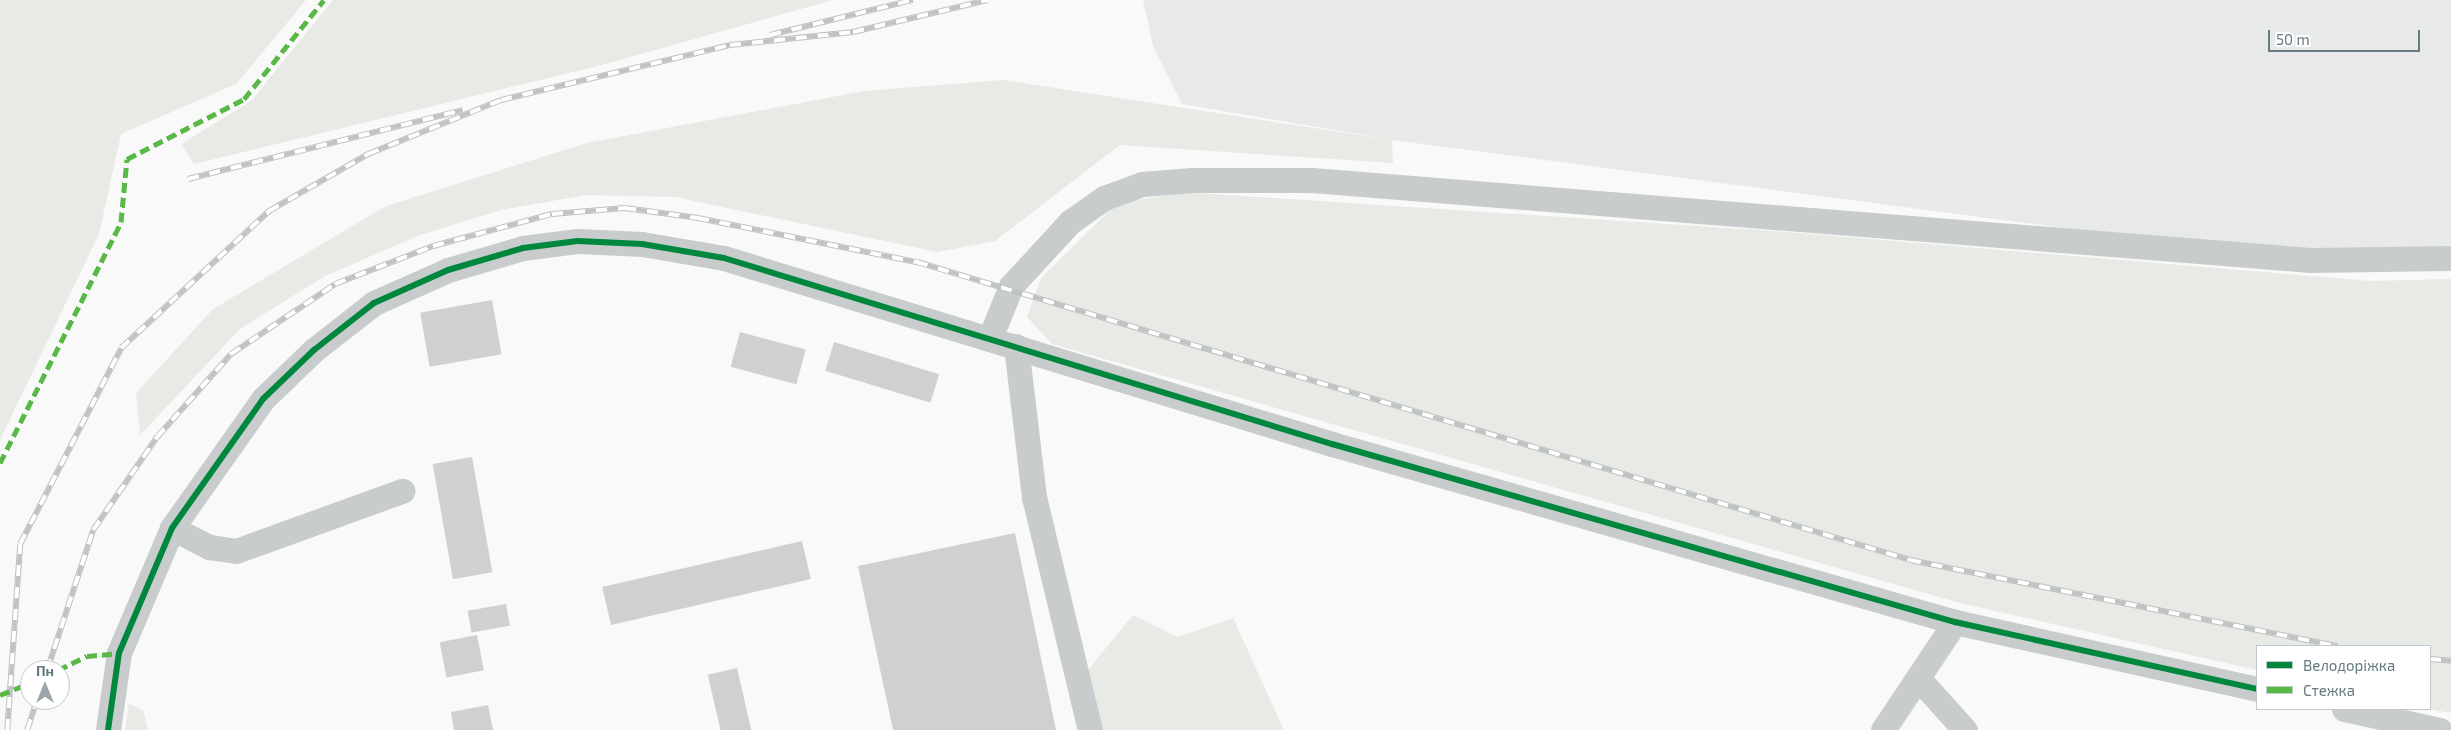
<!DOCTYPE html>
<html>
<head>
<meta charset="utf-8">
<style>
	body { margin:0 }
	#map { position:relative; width:2451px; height:730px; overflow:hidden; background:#f9f9f9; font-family:"Exo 2",sans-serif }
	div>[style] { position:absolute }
	.built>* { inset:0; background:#e8e9e9 }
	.green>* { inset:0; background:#e8eae6 }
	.building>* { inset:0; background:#ced0d1; transform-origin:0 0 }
	.minor>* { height:25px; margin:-12.5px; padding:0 12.5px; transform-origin:12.5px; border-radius:12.5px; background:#c9cccd }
	.rail>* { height:5.5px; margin-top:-2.75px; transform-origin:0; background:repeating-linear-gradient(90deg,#fff 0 11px,#c0c3c3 0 22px); box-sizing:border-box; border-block:1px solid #c0c3c3 }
	.quiet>* { height:5px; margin-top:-2.5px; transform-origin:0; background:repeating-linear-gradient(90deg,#58b947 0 10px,transparent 0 15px) }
	.cycleway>* { height:6px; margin:-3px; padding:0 3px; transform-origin:3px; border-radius:3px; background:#00873e }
	span { translate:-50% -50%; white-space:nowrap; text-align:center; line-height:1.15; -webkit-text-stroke:5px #fff; paint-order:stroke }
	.legend { position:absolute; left:2256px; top:645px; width:175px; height:65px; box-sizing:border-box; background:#fff; border:1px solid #c1cacd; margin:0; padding:6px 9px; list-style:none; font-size:15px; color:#657a82 }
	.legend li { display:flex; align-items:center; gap:10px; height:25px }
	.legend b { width:25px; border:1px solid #c1cacd }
	.north { position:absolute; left:20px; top:660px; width:50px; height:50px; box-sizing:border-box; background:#fff; border:1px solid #c1cacd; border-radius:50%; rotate:0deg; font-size:14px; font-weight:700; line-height:20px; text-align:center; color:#657a82 }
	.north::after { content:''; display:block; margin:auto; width:18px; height:22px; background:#99a6ac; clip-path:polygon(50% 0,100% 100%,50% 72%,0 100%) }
	.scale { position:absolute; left:2268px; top:30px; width:152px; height:22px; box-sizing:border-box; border:2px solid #657a82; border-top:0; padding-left:6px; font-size:15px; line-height:18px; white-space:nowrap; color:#657a82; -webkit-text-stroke:4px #fff; paint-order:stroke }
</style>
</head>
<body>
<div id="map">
	<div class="built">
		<i style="clip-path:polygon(1143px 0,2451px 0,2451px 262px,2310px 260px,1392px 140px,1182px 104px,1153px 46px)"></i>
	</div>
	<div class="green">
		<i style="clip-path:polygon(0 0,306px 0,236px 84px,121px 134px,99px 234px,0 440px)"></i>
		<i style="clip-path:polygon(333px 0,833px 0,598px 66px,194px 164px,181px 144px,251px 101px)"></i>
		<i style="clip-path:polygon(1003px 80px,1392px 140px,1393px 163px,1120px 145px,995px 241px,937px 252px,675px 197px,586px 195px,501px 210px,420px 235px,325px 276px,240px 329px,140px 435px,136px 393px,213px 309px,386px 206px,587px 143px,864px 91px)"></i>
		<i style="clip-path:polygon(1182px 192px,1788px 232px,2370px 281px,2451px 279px,2451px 713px,2429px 709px,2430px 646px,2257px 646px,2257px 670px,1960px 603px,1052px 344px,1027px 317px,1041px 278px,1116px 204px)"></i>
		<i style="clip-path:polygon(1133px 615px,1178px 637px,1233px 618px,1284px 730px,1103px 730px,1088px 670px)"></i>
		<i style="clip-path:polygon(129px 704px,143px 710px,148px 730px,125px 730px)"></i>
	</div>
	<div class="building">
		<i style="left:492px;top:300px;width:55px;height:73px;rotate:80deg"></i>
		<i style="left:740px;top:332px;width:68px;height:36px;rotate:15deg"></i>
		<i style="left:834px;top:342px;width:110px;height:30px;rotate:17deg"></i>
		<i style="left:472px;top:457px;width:117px;height:40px;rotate:80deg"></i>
		<i style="clip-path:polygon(1015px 533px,1056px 730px,893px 730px,858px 566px)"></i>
		<i style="left:802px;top:541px;width:39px;height:205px;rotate:77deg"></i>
		<i style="left:506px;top:604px;width:22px;height:39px;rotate:80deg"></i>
		<i style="left:477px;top:635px;width:36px;height:38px;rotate:79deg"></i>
		<i style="left:737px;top:668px;width:64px;height:30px;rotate:77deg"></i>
		<i style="clip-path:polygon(488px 705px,493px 730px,454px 730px,451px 712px)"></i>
	</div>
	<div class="minor">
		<i style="left:990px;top:338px;width:56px;rotate:-68deg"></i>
		<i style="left:1011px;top:286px;width:87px;rotate:-47.3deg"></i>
		<i style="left:1070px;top:222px;width:42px;rotate:-35.2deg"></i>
		<i style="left:1104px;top:198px;width:40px;rotate:-20.2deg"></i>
		<i style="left:1142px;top:184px;width:50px;rotate:-4.6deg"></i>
		<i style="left:1192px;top:180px;width:120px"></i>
		<i style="left:1312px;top:180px;width:1001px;rotate:4.58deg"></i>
		<i style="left:2310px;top:260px;width:141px;rotate:-0.8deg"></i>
		<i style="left:1016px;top:346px;width:152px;rotate:83.2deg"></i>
		<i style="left:1034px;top:497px;width:240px;rotate:76.5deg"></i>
		<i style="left:172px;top:528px;width:42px;rotate:27.2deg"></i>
		<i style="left:209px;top:547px;width:27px;rotate:8deg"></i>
		<i style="left:236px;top:551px;width:177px;rotate:-19.9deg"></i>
		<i style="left:1919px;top:679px;width:69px;rotate:48deg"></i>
		<i style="left:2344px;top:709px;width:98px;rotate:12.3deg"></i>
		<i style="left:108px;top:730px;width:78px;rotate:-81.9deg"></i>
		<i style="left:119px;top:653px;width:136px;rotate:-67deg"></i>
		<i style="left:172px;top:528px;width:158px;rotate:-54.8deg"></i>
		<i style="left:263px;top:399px;width:71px;rotate:-43.9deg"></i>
		<i style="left:314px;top:350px;width:76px;rotate:-38.1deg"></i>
		<i style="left:374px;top:303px;width:81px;rotate:-24deg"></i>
		<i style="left:448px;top:270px;width:78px;rotate:-16.3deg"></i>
		<i style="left:523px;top:248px;width:55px;rotate:-7.3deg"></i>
		<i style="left:578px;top:241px;width:64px;rotate:2.7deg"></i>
		<i style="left:642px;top:244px;width:83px;rotate:9.7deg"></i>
		<i style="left:724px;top:258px;width:636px;rotate:17.01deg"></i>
		<i style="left:1332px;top:444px;width:648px;rotate:15.95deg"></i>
		<i style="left:1955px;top:622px;width:309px;rotate:12.5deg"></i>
		<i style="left:1883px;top:730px;width:130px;rotate:-56.3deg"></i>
	</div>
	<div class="rail">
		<i style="left:770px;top:35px;width:147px;rotate:-13.8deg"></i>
		<i style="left:188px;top:179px;width:283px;rotate:-14.1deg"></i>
		<i style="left:2430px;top:659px;width:21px;rotate:5deg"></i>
		<i style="left:47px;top:670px;width:147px;rotate:-71.8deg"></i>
		<i style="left:93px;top:530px;width:113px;rotate:-55.5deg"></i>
		<i style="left:157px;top:437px;width:111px;rotate:-48.3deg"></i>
		<i style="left:231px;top:354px;width:125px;rotate:-33.9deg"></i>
		<i style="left:335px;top:284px;width:105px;rotate:-21.2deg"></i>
		<i style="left:433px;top:246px;width:123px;rotate:-15.1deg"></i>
		<i style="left:552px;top:214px;width:73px;rotate:-4.7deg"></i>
		<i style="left:625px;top:208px;width:74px;rotate:7.8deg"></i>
		<i style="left:698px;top:218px;width:223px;rotate:11.4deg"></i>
		<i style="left:917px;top:262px;width:1037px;rotate:16.7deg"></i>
		<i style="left:1910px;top:560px;width:436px;rotate:11.4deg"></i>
		<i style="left:7px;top:730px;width:186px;rotate:-86deg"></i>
		<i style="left:20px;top:544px;width:220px;rotate:-62.7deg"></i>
		<i style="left:121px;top:348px;width:202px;rotate:-42.8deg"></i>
		<i style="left:269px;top:211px;width:114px;rotate:-29.9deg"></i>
		<i style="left:368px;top:154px;width:144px;rotate:-22.1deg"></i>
		<i style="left:501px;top:100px;width:236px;rotate:-13.5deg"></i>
		<i style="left:730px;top:45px;width:124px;rotate:-6deg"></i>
		<i style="left:853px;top:32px;width:138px;rotate:-13.4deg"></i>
		<i style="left:27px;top:730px;width:32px;rotate:-72deg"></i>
	</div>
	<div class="quiet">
		<i style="left:0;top:463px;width:270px;rotate:-63.3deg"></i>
		<i style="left:121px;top:222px;width:63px;rotate:-84.6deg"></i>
		<i style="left:127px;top:159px;width:131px;rotate:-27.1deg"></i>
		<i style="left:244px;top:99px;width:127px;rotate:-51.1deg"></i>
		<i style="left:58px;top:670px;width:32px;rotate:-26deg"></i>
		<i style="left:87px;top:656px;width:32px;rotate:-5deg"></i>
		<i style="left:0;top:695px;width:32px;rotate:-22deg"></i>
	</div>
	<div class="cycleway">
		<i style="left:108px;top:730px;width:78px;rotate:-81.9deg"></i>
		<i style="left:119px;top:653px;width:136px;rotate:-67deg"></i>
		<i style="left:172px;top:528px;width:158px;rotate:-54.8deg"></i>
		<i style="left:263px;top:399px;width:71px;rotate:-43.9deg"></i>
		<i style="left:314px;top:350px;width:76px;rotate:-38.1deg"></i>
		<i style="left:374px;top:303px;width:81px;rotate:-24deg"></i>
		<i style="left:448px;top:270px;width:78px;rotate:-16.3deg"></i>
		<i style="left:523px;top:248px;width:55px;rotate:-7.3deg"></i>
		<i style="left:578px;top:241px;width:64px;rotate:2.7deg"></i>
		<i style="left:642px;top:244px;width:83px;rotate:9.7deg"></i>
		<i style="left:724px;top:258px;width:636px;rotate:17.01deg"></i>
		<i style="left:1332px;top:444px;width:648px;rotate:15.95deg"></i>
		<i style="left:1955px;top:622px;width:309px;rotate:12.5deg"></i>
	</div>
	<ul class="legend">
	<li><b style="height:6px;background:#00873e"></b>Велодоріжка</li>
	<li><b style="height:6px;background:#58b947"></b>Стежка</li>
	</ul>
	<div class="north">Пн</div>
	<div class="scale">50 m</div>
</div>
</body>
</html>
